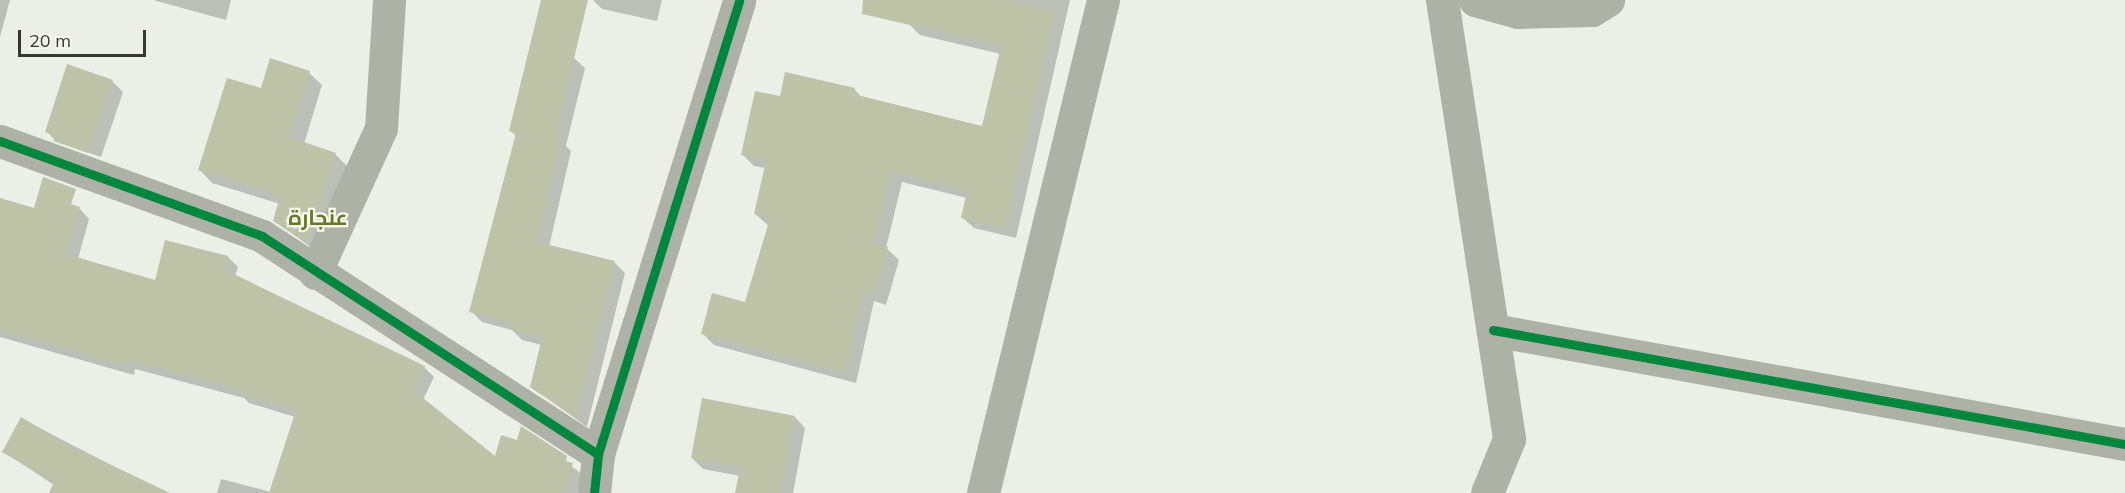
<!DOCTYPE html>
<html>
<head>
<meta charset="utf-8">
<style>
	body { margin:0 }
	#map { position:relative; width:2125px; height:493px; overflow:hidden; background:#ebefe5; font-family:Mulish,Cairo,sans-serif }
	div>[style] { position:absolute }
	.shadow>* { inset:0; background:#0003 }
	.building>* { inset:0; background:#bec2a7 }
	.street>* { height:33px; margin:-16.5px; padding:0 16.5px; transform-origin:16.5px; border-radius:16.5px; background:#adb1a6 }
	.cycleway>* { height:9px; margin:-4.5px; padding:0 4.5px; transform-origin:4.5px; border-radius:4.5px; background:#00873e }
	span { translate:-50% -50%; white-space:nowrap; text-align:center; line-height:1.15; -webkit-text-stroke:4.5px #f5faee; paint-order:stroke }
	.quarter-label { font-size:21px; color:#6d7622; font-weight:700 }
	.scale { position:absolute; left:18px; top:30px; width:128px; height:27px; box-sizing:border-box; border:3px solid #373a2b; border-top:0; padding-left:8px; font-size:18px; line-height:21px; white-space:nowrap; color:#373a2b; -webkit-text-stroke:4px #f5faee; paint-order:stroke }
</style>
</head>
<body>
<div id="map">
	<div class="shadow">
		<i style="clip-path:polygon(0 0,10px 0,0 37px)"></i>
		<i style="clip-path:polygon(153px 0,231px 0,226px 20px)"></i>
		<i style="clip-path:polygon(593px 0,662px 0,657px 21px,602px 9px)"></i>
		<i style="clip-path:polygon(915px 0,1070px 0,1016px 238px,974px 228px,962px 217px,967px 198px,902px 182px,886px 248px,899px 260px,886px 305px,874px 301px,856px 383px,714px 345px,702px 333px,746px 304px,769px 226px,755px 214px,766px 168px,754px 166px,743px 155px,781px 98px,854px 89px,862px 98px,983px 128px,1001px 54px,920px 35px,909px 24px)"></i>
		<i style="clip-path:polygon(574px 58px,585px 68px,566px 146px,571px 151px,549px 247px,614px 262px,625px 273px,587px 427px,532px 387px,542px 345px,522px 340px,512px 330px,482px 322px,471px 311px,516px 136px,511px 131px)"></i>
		<i style="clip-path:polygon(309px 73px,322px 85px,304px 144px,335px 154px,348px 167px,320px 254px,274px 220px,280px 204px,212px 183px,200px 170px,262px 90px)"></i>
		<i style="clip-path:polygon(112px 81px,123px 92px,101px 157px,57px 142px,47px 132px)"></i>
		<i style="clip-path:polygon(0 200px,35px 210px,79px 208px,89px 219px,78px 259px,156px 282px,228px 257px,238px 267px,235px 276px,424px 367px,434px 377px,423px 400px,496px 458px,518px 442px,522px 429px,583px 475px,578px 493px,217px 493px,221px 479px,271px 492px,295px 417px,249px 403px,244px 398px,135px 369px,134px 375px,0 337px)"></i>
		<i style="clip-path:polygon(795px 417px,805px 428px,793px 493px,737px 493px,740px 476px,703px 469px,692px 458px)"></i>
		<i style="clip-path:polygon(22px 419px,142px 481px,152px 493px,50px 493px,54px 485px,4px 452px)"></i>
	</div>
	<div class="building">
		<i style="clip-path:polygon(541px 0,588px 0,555px 138px,561px 139px,537px 242px,615px 261px,576px 418px,530px 387px,542px 338px,509px 329px,511px 323px,469px 312px,516px 133px,509px 131px)"></i>
		<i style="clip-path:polygon(863px 0,1009px 0,1055px 11px,1005px 228px,961px 218px,967px 191px,891px 172px,873px 244px,888px 247px,875px 294px,863px 291px,845px 373px,701px 334px,712px 293px,745px 302px,770px 218px,754px 214px,766px 161px,741px 155px,755px 91px,780px 96px,785px 72px,855px 88px,853px 94px,982px 126px,1001px 46px,862px 14px)"></i>
		<i style="clip-path:polygon(270px 58px,310px 71px,289px 137px,336px 153px,307px 243px,273px 221px,280px 196px,198px 170px,227px 78px,261px 88px)"></i>
		<i style="clip-path:polygon(67px 64px,113px 80px,88px 153px,54px 141px,56px 136px,45px 132px)"></i>
		<i style="clip-path:polygon(43px 177px,76px 189px,71px 204px,80px 207px,66px 254px,155px 280px,165px 240px,228px 256px,223px 269px,425px 366px,413px 390px,495px 456px,501px 435px,517px 440px,521px 426px,567px 456px,566px 461px,573px 463px,565px 493px,269px 493px,296px 410px,237px 393px,238px 389px,125px 360px,123px 365px,0 330px,0 198px,34px 208px)"></i>
		<i style="clip-path:polygon(702px 398px,795px 416px,780px 493px,735px 493px,740px 468px,691px 458px)"></i>
		<i style="clip-path:polygon(21px 417px,67px 444px,170px 493px,49px 493px,54px 482px,2px 452px)"></i>
	</div>
	<div class="street">
		<i style="left:1442px;top:0;width:444px;rotate:81.3deg"></i>
		<i style="left:1509px;top:439px;width:58px;rotate:112.2deg"></i>
		<i style="left:1475px;top:0;width:45px;rotate:15.6deg"></i>
		<i style="left:1518px;top:12px;width:74px;rotate:-1.5deg"></i>
		<i style="left:1592px;top:10px;width:19px;rotate:-32deg"></i>
		<i style="left:0;top:141px;width:279px;rotate:19.9deg"></i>
		<i style="left:262px;top:236px;width:401px;rotate:33deg"></i>
		<i style="left:315px;top:273px;width:159px;rotate:-65.5deg"></i>
		<i style="left:381px;top:128px;width:128px;rotate:-86.4deg"></i>
		<i style="left:1493px;top:330px;width:642px;rotate:10.23deg"></i>
		<i style="left:594px;top:493px;width:39px;rotate:-84deg"></i>
		<i style="left:598px;top:454px;width:475px;rotate:-72.7deg"></i>
		<i style="left:983px;top:493px;width:507px;rotate:-76.32deg"></i>
	</div>
	<div class="cycleway">
		<i style="left:0;top:141px;width:279px;rotate:19.9deg"></i>
		<i style="left:262px;top:236px;width:401px;rotate:33deg"></i>
		<i style="left:1493px;top:330px;width:642px;rotate:10.23deg"></i>
		<i style="left:594px;top:493px;width:39px;rotate:-84deg"></i>
		<i style="left:598px;top:454px;width:475px;rotate:-72.7deg"></i>
	</div>
	<div class="quarter-label">
		<span style="left:318px;top:217px">عنجارة</span>
	</div>
	<div class="scale">20 m</div>
</div>
</body>
</html>
